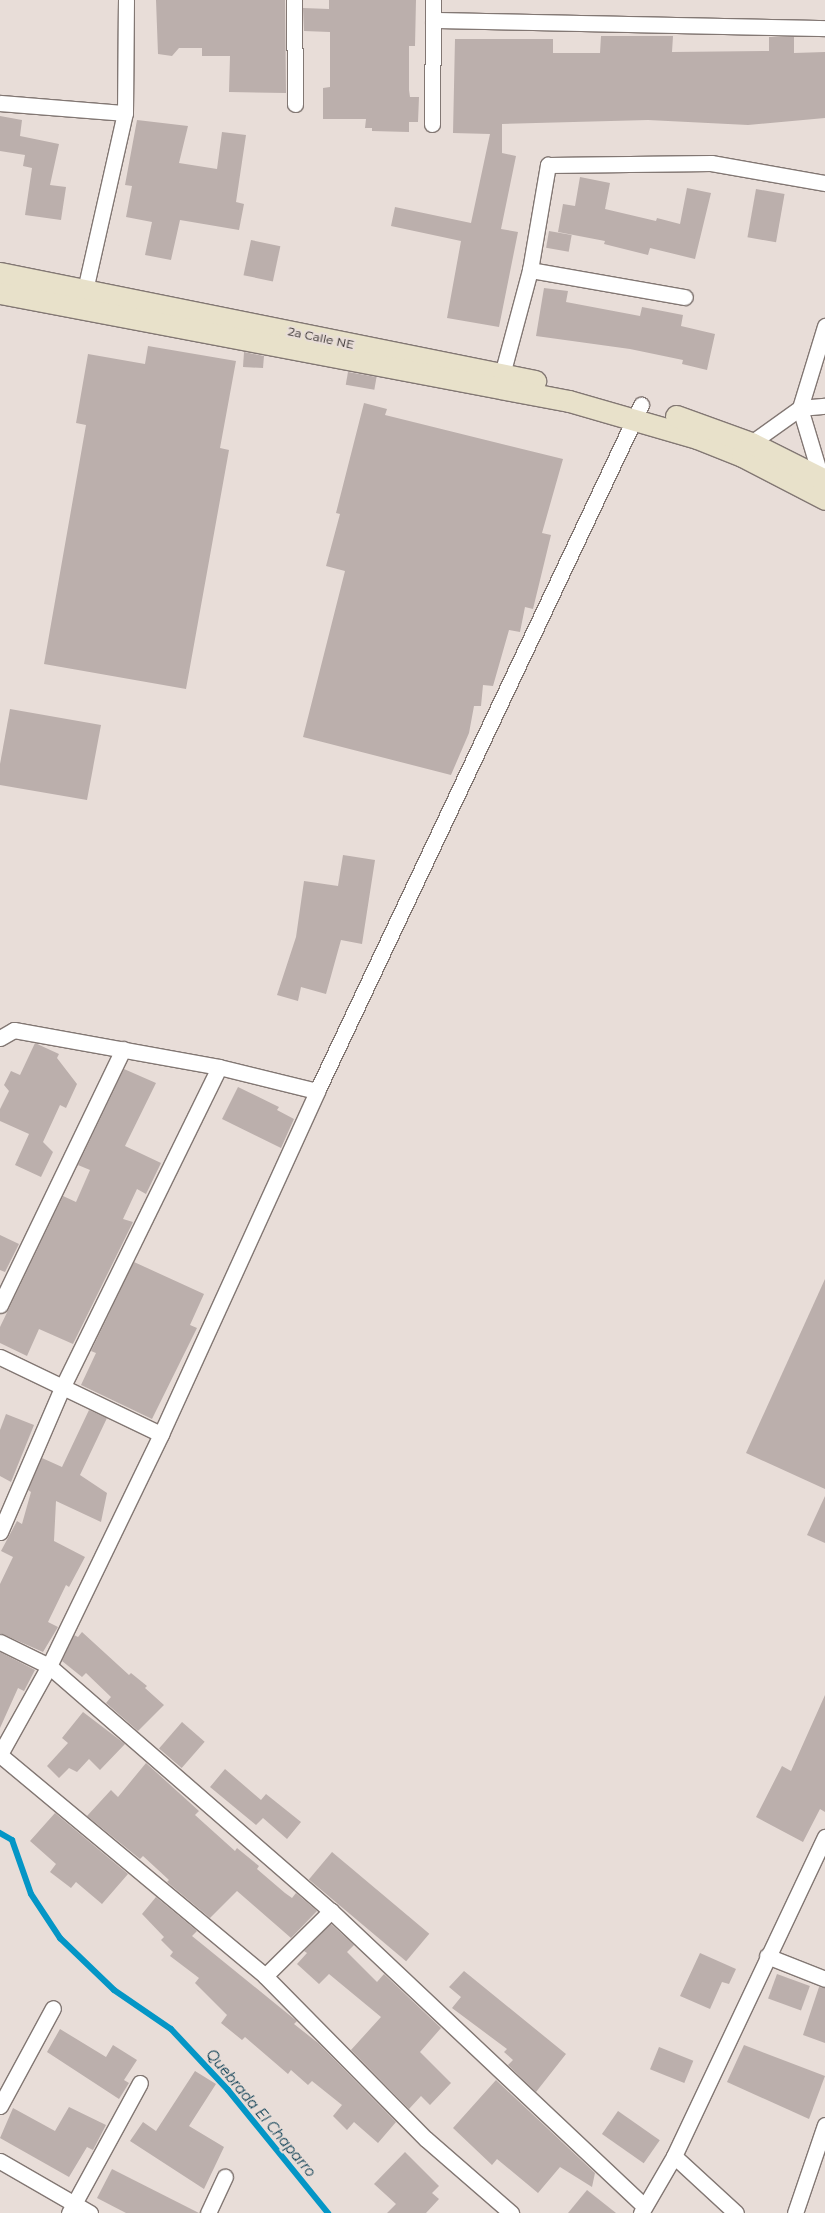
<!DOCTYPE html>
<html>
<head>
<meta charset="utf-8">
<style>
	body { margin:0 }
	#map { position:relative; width:825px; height:2213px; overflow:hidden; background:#e8ddd8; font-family:Montserrat,sans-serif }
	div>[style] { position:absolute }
	.stream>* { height:6px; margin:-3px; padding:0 3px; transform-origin:3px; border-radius:3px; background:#0496c6 }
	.building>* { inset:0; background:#bbafac; transform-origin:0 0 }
	.roads { filter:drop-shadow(1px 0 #827773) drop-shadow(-1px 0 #827773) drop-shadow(0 1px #827773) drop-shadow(0 -1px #827773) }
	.minor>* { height:15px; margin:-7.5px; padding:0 7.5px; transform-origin:7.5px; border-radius:7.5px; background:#fff }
	.secondary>* { height:21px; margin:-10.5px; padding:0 10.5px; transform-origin:10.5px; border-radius:10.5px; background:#e8e1ca }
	span { translate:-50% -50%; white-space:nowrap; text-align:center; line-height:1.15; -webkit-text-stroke:4px #e8ddd8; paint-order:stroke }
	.street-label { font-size:12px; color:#241f1e }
	.water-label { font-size:14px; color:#0e4055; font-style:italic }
</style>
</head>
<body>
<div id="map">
	<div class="stream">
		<i style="left:0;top:1833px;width:14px;rotate:30deg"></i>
		<i style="left:12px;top:1840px;width:57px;rotate:70.6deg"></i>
		<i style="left:31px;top:1894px;width:53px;rotate:56.6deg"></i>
		<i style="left:60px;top:1938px;width:75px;rotate:43.9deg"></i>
		<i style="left:114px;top:1990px;width:69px;rotate:34.4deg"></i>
		<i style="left:171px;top:2029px;width:83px;rotate:46.9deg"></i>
		<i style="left:228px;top:2090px;width:159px;rotate:50.9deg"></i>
	</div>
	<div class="building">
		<i style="clip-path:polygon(156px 0,285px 0,286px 93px,229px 92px,230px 56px,202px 56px,202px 48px,179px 48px,172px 56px,158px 54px)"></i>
		<i style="clip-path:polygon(329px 0,416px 0,415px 46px,409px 46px,409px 90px,410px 97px,419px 97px,418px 122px,409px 122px,409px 132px,372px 131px,372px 128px,365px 128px,366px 119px,323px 119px,323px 88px,330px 87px,330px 32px,304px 31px,303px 8px,329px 9px)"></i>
		<i style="clip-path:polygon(601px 36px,673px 36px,672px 52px,769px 51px,769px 37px,794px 37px,794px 53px,825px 52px,825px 118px,748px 125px,648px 120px,502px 124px,502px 153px,516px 156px,501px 229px,518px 232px,499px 327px,447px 318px,461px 241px,391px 226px,395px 207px,471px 223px,490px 134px,453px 133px,455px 39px,553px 39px,553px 53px,600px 53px)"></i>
		<i style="clip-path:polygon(0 116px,22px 120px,20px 136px,59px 144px,50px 185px,66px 187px,61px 220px,25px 215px,32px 168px,23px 166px,25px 155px,0 151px)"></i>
		<i style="clip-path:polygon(137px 120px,188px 126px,179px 163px,217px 169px,222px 132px,246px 135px,236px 202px,244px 204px,239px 230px,180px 220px,171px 260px,145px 255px,152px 222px,126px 217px,132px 186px,125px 185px)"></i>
		<i style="clip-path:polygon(580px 177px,610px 183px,605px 209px,656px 221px,657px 218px,680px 224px,687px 188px,711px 193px,695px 259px,650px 248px,648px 255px,604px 244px,605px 241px,558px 232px,563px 204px,575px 206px)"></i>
		<i style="left:756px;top:189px;width:29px;height:49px;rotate:10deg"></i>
		<i style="left:549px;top:231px;width:23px;height:17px;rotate:10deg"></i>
		<i style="left:251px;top:240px;width:30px;height:36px;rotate:12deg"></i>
		<i style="clip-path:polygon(544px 288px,568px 291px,566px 302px,640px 316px,642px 307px,683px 315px,681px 326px,715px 334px,707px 370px,682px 364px,683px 360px,630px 349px,536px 336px)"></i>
		<i style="clip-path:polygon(148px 346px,236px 361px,220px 448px,229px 450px,186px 689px,44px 664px,86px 425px,76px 423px,88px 354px,145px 364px)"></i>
		<i style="clip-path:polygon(244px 352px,264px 356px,263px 368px,243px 367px)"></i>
		<i style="left:348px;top:372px;width:29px;height:13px;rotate:10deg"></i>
		<i style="clip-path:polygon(364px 403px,387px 409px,385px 415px,563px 459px,542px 533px,551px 535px,533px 609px,525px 607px,520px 632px,509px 630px,493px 686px,483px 685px,481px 706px,474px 706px,469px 733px,451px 775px,303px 737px,345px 571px,326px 566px,340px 514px,336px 513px)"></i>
		<i style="clip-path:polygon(10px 709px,101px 725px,87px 800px,0 785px,0 764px)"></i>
		<i style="clip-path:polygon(343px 855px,375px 860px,362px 944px,341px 940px,326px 994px,301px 987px,298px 1001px,277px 995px,296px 937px,304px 881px,338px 886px)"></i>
		<i style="clip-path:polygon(35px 1043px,59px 1054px,57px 1058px,77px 1084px,66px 1108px,60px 1105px,43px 1142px,53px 1152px,41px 1177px,15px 1165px,29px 1134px,0 1121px,0 1109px,9px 1091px,4px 1085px,11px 1071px,20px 1075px)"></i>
		<i style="clip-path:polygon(124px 1069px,156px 1083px,125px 1146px,161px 1163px,146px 1194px,137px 1189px,123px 1219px,133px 1222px,73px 1344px,39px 1329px,27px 1356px,0 1343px,0 1327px,63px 1196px,76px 1202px,90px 1170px,78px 1165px)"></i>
		<i style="clip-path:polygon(238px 1087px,279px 1107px,277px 1110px,294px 1119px,281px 1148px,222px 1119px)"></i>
		<i style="clip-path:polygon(0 1235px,19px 1244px,5px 1272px,0 1270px)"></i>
		<i style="clip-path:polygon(134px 1262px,204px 1294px,190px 1325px,197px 1328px,152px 1419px,81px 1385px,96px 1353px,91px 1351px)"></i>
		<i style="clip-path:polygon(825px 1279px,825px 1489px,746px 1453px)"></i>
		<i style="clip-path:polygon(89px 1410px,107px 1418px,80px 1475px,107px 1493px,101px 1522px,56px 1501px,54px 1541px,85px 1557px,69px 1587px,66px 1585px,48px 1622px,58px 1627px,43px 1652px,0 1633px,0 1584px,13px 1557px,1px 1551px,17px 1521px,22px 1524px,31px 1492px,28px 1490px,42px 1458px,62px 1467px)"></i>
		<i style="clip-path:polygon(6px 1414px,34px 1425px,11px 1482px,0 1476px,0 1430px)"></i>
		<i style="clip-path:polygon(825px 1496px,825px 1543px,807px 1535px)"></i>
		<i style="clip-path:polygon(82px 1632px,129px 1675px,131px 1673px,147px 1686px,145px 1688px,164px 1705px,138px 1731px,106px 1703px,111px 1697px,86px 1673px,82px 1677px,62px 1661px,74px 1635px,78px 1637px)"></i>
		<i style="clip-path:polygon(0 1652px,35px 1670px,24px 1691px,18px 1688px,0 1728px)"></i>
		<i style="clip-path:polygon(825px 1695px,825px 1812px,820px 1809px,803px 1842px,756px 1817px,782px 1766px,791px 1771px)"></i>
		<i style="clip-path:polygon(83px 1712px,125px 1744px,100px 1770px,89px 1759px,77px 1772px,69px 1768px,59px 1778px,47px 1766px,68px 1743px,62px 1738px)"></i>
		<i style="left:182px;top:1722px;width:30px;height:35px;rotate:41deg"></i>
		<i style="clip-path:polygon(146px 1763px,199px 1811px,195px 1815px,235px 1851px,237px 1848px,259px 1866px,257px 1869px,285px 1893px,292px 1898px,296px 1893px,317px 1911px,291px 1938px,237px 1891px,210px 1918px,167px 1882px,169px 1880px,143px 1856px,140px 1859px,87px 1816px,111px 1790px,118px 1797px)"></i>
		<i style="clip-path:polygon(225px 1769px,261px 1800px,266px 1794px,301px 1822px,287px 1839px,263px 1818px,256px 1825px,210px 1787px)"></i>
		<i style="clip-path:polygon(55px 1813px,128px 1874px,102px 1904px,76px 1882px,71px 1888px,50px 1872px,56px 1864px,30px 1841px)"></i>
		<i style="left:332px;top:1852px;width:127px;height:36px;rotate:40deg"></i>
		<i style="clip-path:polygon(156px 1897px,197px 1931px,192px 1936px,293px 2018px,297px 2021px,294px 2024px,318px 2043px,396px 2122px,378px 2143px,354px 2122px,347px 2130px,333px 2116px,342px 2105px,312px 2081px,308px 2085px,291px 2070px,288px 2074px,245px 2037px,242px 2040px,221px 2023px,227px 2015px,195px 1983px,199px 1978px,170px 1956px,173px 1952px,161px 1940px,164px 1937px,142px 1914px)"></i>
		<i style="clip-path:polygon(331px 1924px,354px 1945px,347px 1952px,377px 1982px,384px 1974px,441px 2028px,420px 2052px,451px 2083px,430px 2105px,421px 2096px,409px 2109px,351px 2050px,381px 2017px,329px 1974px,319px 1984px,297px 1964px,307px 1953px,304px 1951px)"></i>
		<i style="clip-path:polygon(700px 1953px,736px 1969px,729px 1984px,722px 1982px,710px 2009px,680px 1996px)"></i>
		<i style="clip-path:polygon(464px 1971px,566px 2054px,536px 2092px,508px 2065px,513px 2060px,504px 2052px,507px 2049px,452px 2008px,461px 1997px,449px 1987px)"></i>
		<i style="left:777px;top:1974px;width:35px;height:26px;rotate:20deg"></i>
		<i style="clip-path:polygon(819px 1987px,825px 1988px,825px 2043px,803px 2035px)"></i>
		<i style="clip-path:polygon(60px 2029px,106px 2057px,113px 2045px,137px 2060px,124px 2080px,129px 2083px,119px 2099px,47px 2052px)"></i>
		<i style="clip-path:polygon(744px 2045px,825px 2076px,809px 2119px,727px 2082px)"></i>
		<i style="left:659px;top:2047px;width:37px;height:24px;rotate:22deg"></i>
		<i style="clip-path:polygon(195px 2071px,216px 2084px,189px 2126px,224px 2147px,204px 2189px,130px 2141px,143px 2122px,156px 2131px)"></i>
		<i style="clip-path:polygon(496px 2080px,595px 2173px,592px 2187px,560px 2167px,538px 2193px,497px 2159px,492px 2165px,453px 2128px)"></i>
		<i style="clip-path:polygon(69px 2107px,106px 2125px,93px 2150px,87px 2147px,69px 2177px,0 2138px,13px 2108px,55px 2131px)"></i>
		<i style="left:618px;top:2111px;width:51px;height:28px;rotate:35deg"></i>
		<i style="clip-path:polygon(405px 2152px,439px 2186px,432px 2193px,439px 2199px,426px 2213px,387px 2213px,396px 2204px,374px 2184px)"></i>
		<i style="clip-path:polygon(112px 2169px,199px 2213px,126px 2213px,97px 2198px)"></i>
		<i style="clip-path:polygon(587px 2190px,616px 2213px,568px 2213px)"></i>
	</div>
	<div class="roads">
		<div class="minor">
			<i style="left:294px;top:0;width:104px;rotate:89.4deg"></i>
			<i style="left:433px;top:20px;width:392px;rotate:1.2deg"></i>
			<i style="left:0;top:103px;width:125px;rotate:4.6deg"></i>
			<i style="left:432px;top:124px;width:124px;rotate:-89.5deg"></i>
			<i style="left:530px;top:270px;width:157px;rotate:9.9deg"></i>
			<i style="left:83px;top:299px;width:191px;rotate:-77.3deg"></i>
			<i style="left:125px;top:113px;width:113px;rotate:-89.5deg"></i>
			<i style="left:500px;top:382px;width:116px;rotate:-75deg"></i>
			<i style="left:530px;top:270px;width:107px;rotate:-80.3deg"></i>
			<i style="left:548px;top:165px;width:163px;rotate:-0.7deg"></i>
			<i style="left:711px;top:163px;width:116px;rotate:10deg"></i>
			<i style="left:751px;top:443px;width:60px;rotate:-35.5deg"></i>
			<i style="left:800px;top:408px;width:25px;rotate:-5deg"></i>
			<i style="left:821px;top:478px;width:73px;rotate:-106.7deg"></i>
			<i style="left:800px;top:408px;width:86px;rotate:-73deg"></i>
			<i style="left:0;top:1038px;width:16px;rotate:-30deg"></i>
			<i style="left:14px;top:1030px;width:208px;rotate:10.2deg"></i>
			<i style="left:219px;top:1067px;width:101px;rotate:13.8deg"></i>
			<i style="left:0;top:1305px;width:284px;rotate:-64.3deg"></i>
			<i style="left:0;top:1357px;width:178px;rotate:25.6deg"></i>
			<i style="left:0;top:1532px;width:157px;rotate:-66.7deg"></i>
			<i style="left:62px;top:1388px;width:357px;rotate:-63.9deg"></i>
			<i style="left:0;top:1642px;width:55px;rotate:26.1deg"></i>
			<i style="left:49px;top:1666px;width:374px;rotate:41deg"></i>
			<i style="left:331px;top:1911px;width:429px;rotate:43.3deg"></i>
			<i style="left:0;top:1754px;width:101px;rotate:-60.9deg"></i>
			<i style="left:49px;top:1666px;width:258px;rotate:-64.2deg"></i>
			<i style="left:161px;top:1434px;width:377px;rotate:-65.5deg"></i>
			<i style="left:317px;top:1091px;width:759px;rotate:-64.72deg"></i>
			<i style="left:0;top:1755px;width:345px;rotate:39.8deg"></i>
			<i style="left:265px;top:1976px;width:229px;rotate:45.4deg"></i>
			<i style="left:426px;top:2139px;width:113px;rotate:41deg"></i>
			<i style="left:767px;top:1956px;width:62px;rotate:21.6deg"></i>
			<i style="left:265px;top:1976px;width:93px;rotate:-44.6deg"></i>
			<i style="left:0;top:2106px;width:111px;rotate:-61.6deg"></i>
			<i style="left:674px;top:2156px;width:84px;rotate:42.6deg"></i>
			<i style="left:0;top:2161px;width:104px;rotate:30deg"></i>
			<i style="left:69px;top:2213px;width:148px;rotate:-61.4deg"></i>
			<i style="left:208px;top:2213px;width:40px;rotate:-65deg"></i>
			<i style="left:641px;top:2213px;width:66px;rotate:-59.9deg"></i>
			<i style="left:674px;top:2156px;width:353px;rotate:-64.7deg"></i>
			<i style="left:795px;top:2213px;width:93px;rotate:-71.2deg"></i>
		</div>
		<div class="secondary">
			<i style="left:0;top:273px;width:546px;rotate:11.41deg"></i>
			<i style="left:0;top:293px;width:579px;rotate:10.75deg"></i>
			<i style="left:569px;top:401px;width:133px;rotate:16.1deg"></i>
			<i style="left:697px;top:438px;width:48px;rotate:21.8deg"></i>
			<i style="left:742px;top:456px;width:93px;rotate:27.4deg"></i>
			<i style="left:676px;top:416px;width:80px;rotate:19.8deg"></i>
			<i style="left:751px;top:443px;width:83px;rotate:26.6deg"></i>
		</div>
	</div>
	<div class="street-label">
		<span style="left:321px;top:338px;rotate:12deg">2a Calle NE</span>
	</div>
	<div class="water-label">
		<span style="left:261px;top:2113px;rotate:50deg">Quebrada El Chaparro</span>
	</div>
</div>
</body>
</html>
